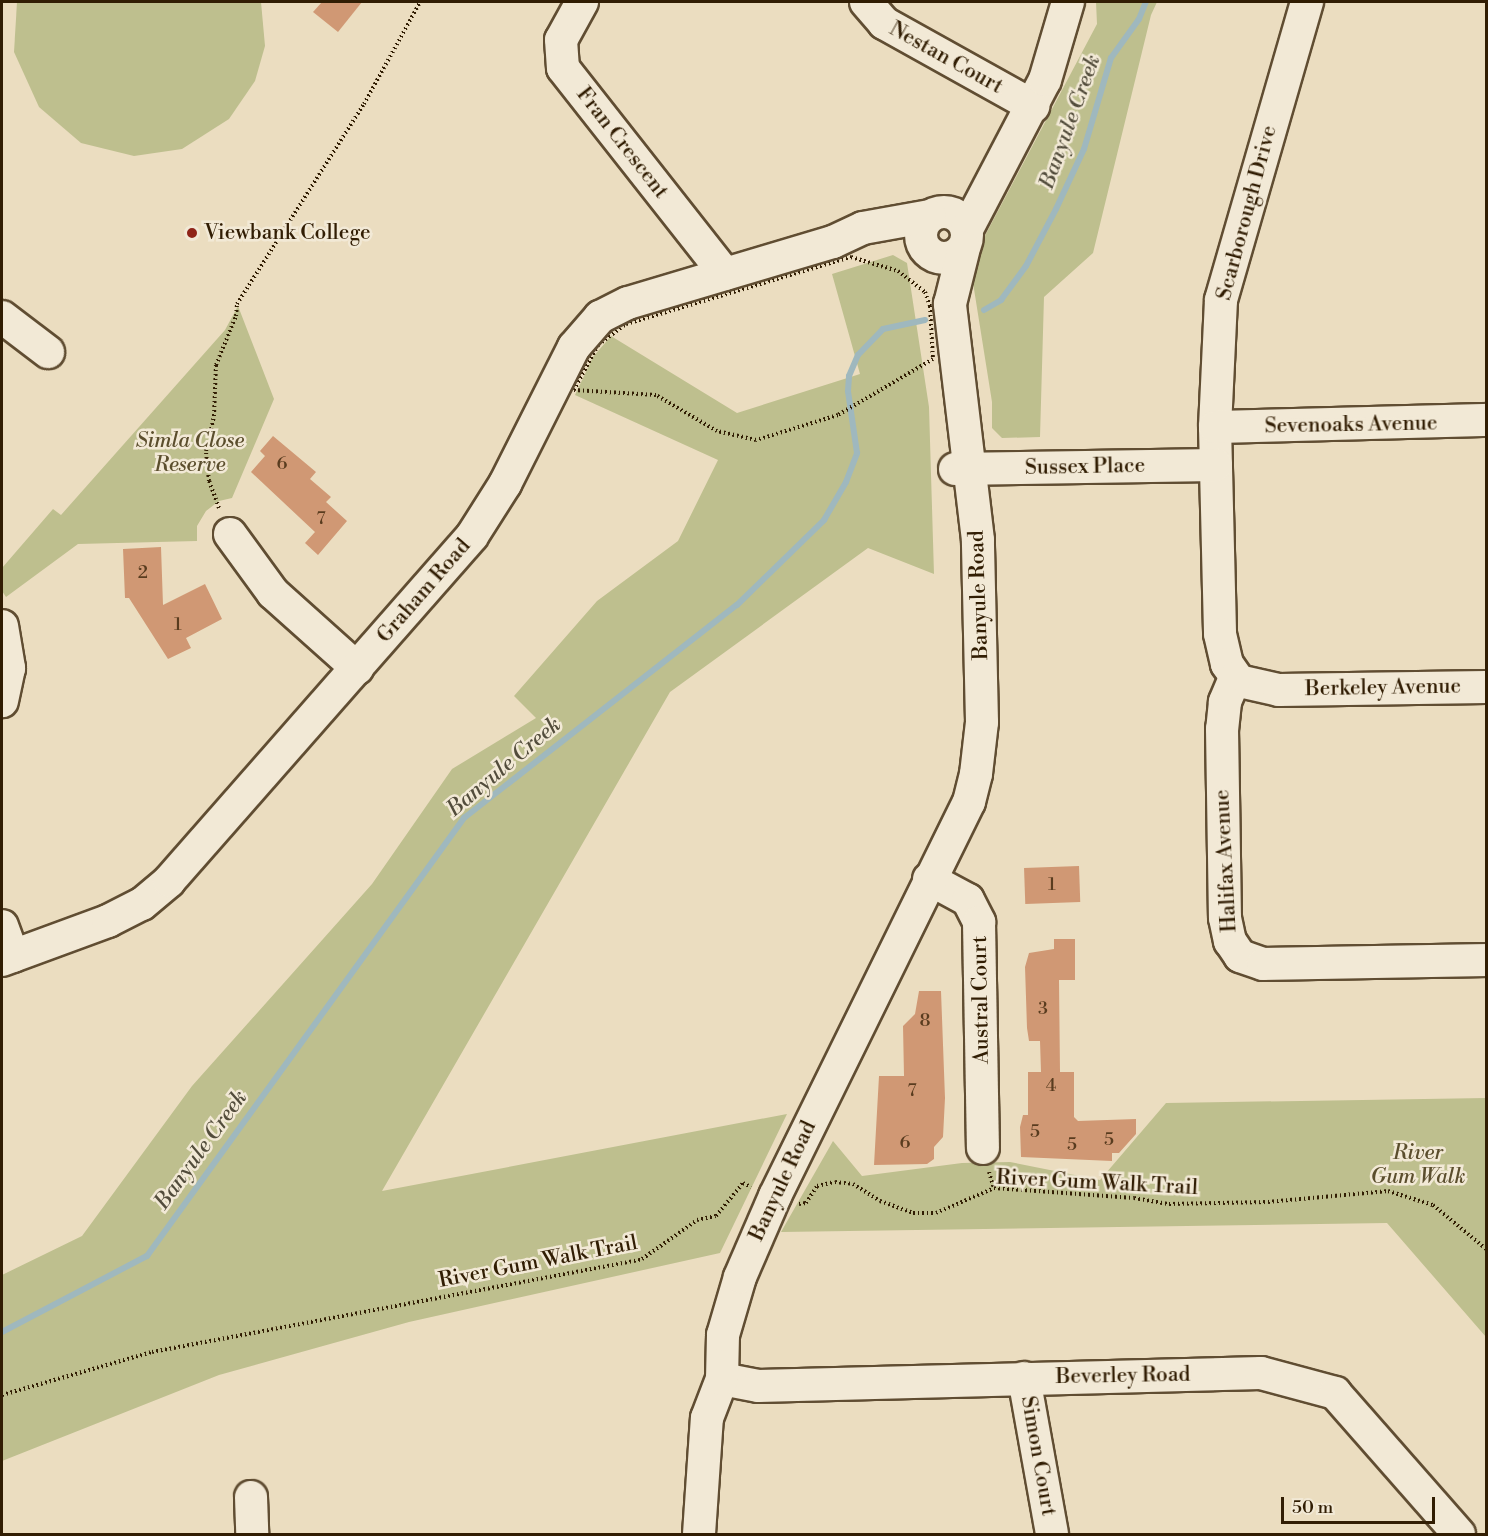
<!DOCTYPE html>
<html>
<head>
<meta charset="utf-8">
<style>
	body { margin:0 }
	#map { position:relative; width:1488px; height:1536px; overflow:hidden; background:#ebddc0; font-family:"Libre Bodoni",serif }
	div>[style] { position:absolute }
	.green>* { inset:0; background:#bebf8e }
	.stream>* { height:6px; margin:-3px; padding:0 3px; transform-origin:3px; border-radius:3px; background:#9fb8be }
	.building>* { inset:0; background:#d09874; transform-origin:0 0 }
	.path>* { height:4px; margin-top:-2px; transform-origin:0; background:repeating-linear-gradient(90deg,#311d03 0 1.5px,transparent 0 4.5px) }
	.roads { filter:drop-shadow(2px 0 #604d32) drop-shadow(-2px 0 #604d32) drop-shadow(0 2px #604d32) drop-shadow(0 -2px #604d32) }
	.minor>* { height:32px; margin:-16px; padding:0 16px; transform-origin:16px; border-radius:16px; background:#f2e9d6 }
	.minor>.ring { margin:-16px; padding:0; box-sizing:content-box; background:none; border:32px solid #f2e9d6; border-radius:50% }
	.dots>* { width:16px; height:16px; translate:-50% -50%; box-sizing:border-box; border:3px solid #f2e9d6; border-radius:50% }
	span { translate:-50% -50%; white-space:nowrap; text-align:center; line-height:1.15; -webkit-text-stroke:5px #f2e9d6; paint-order:stroke }
	.number-label { font-size:18px; color:#593c1f }
	.number-label span { -webkit-text-stroke-width:0 }
	.street-label { font-size:21px; color:#311d03 }
	.poi-label { font-size:21px; color:#311d03 }
	.left { translate:0 -50%; text-align:left }
	.park-label { font-size:21px; color:#5b4e2d; font-style:italic }
	.water-label { font-size:22px; color:#524c3b; font-style:italic }
	.frame { position:absolute; inset:0; border:3px solid #311d03; pointer-events:none }
	.scale { position:absolute; left:1281px; top:1497px; width:154px; height:27px; box-sizing:border-box; border:3px solid #311d03; border-top:0; padding-left:8px; font-size:18px; line-height:21px; white-space:nowrap; color:#311d03; -webkit-text-stroke:4px #f2e9d6; paint-order:stroke }
</style>
</head>
<body>
<div id="map">
	<div class="green">
		<i style="clip-path:polygon(17px 2px,261px 2px,265px 46px,255px 81px,229px 119px,182px 149px,134px 156px,81px 143px,39px 107px,14px 52px)"></i>
		<i style="clip-path:polygon(1096px 2px,1157px 2px,1151px 15px,1093px 253px,1044px 297px,1040px 437px,1002px 438px,992px 428px,992px 402px,970px 264px,1097px 24px)"></i>
		<i style="clip-path:polygon(893px 255px,907px 263px,929px 407px,934px 574px,868px 548px,670px 692px,382px 1191px,787px 1114px,720px 1253px,409px 1322px,219px 1375px,2px 1461px,2px 1275px,82px 1236px,192px 1086px,372px 884px,452px 769px,536px 718px,514px 696px,597px 601px,678px 541px,718px 460px,575px 395px,593px 357px,611px 336px,737px 413px,860px 374px,832px 274px)"></i>
		<i style="clip-path:polygon(238px 306px,274px 399px,232px 498px,219px 501px,206px 511px,197px 526px,197px 541px,78px 544px,6px 597px,2px 591px,2px 568px,53px 509px,61px 515px,225px 330px)"></i>
		<i style="clip-path:polygon(1486px 1098px,1486px 1337px,1387px 1223px,781px 1232px,833px 1141px,862px 1176px,962px 1163px,1010px 1162px,1100px 1180px,1166px 1103px)"></i>
	</div>
	<div class="stream">
		<i style="left:984px;top:310px;width:20px;rotate:-30deg"></i>
		<i style="left:1001px;top:300px;width:42px;rotate:-53.7deg"></i>
		<i style="left:1026px;top:266px;width:64px;rotate:-62.2deg"></i>
		<i style="left:1056px;top:209px;width:66px;rotate:-65deg"></i>
		<i style="left:1084px;top:149px;width:95px;rotate:-73.5deg"></i>
		<i style="left:1111px;top:58px;width:48px;rotate:-54.3deg"></i>
		<i style="left:1139px;top:19px;width:18px;rotate:-68deg"></i>
		<i style="left:2px;top:1332px;width:164px;rotate:-27.7deg"></i>
		<i style="left:147px;top:1256px;width:541px;rotate:-54.11deg"></i>
		<i style="left:464px;top:818px;width:346px;rotate:-38deg"></i>
		<i style="left:737px;top:605px;width:122px;rotate:-44.3deg"></i>
		<i style="left:824px;top:520px;width:44px;rotate:-59.9deg"></i>
		<i style="left:846px;top:482px;width:31px;rotate:-69deg"></i>
		<i style="left:857px;top:453px;width:63px;rotate:-98.3deg"></i>
		<i style="left:848px;top:391px;width:15px;rotate:-86deg"></i>
		<i style="left:849px;top:376px;width:23px;rotate:-67deg"></i>
		<i style="left:858px;top:355px;width:36px;rotate:-46deg"></i>
		<i style="left:883px;top:329px;width:43px;rotate:-12.1deg"></i>
	</div>
	<div class="building">
		<i style="clip-path:polygon(322px 2px,362px 2px,338px 32px,313px 12px)"></i>
		<i style="clip-path:polygon(273px 436px,316px 472px,310px 479px,331px 497px,326px 502px,347px 521px,318px 555px,305px 543px,315px 532px,251px 472px,265px 456px,260px 451px)"></i>
		<i style="clip-path:polygon(161px 547px,163px 605px,205px 584px,222px 619px,186px 638px,191px 648px,168px 659px,129px 598px,125px 598px,123px 549px)"></i>
		<i style="left:1079px;top:866px;width:36px;height:55px;rotate:88deg"></i>
		<i style="clip-path:polygon(1054px 939px,1075px 939px,1075px 980px,1059px 980px,1060px 1072px,1074px 1072px,1074px 1117px,1078px 1121px,1136px 1119px,1136px 1134px,1119px 1153px,1112px 1153px,1112px 1161px,1021px 1157px,1020px 1127px,1023px 1115px,1028px 1115px,1028px 1072px,1041px 1072px,1040px 1041px,1029px 1041px,1027px 1028px,1025px 967px,1029px 953px,1054px 949px)"></i>
		<i style="clip-path:polygon(919px 991px,941px 991px,945px 1098px,943px 1137px,934px 1147px,934px 1159px,927px 1164px,874px 1165px,879px 1076px,904px 1076px,903px 1026px,915px 1014px)"></i>
	</div>
	<div class="path">
		<i style="left:851px;top:257px;width:49px;rotate:16.6deg"></i>
		<i style="left:898px;top:271px;width:34px;rotate:38deg"></i>
		<i style="left:925px;top:292px;width:15px;rotate:70deg"></i>
		<i style="left:930px;top:306px;width:53px;rotate:86.8deg"></i>
		<i style="left:933px;top:359px;width:110px;rotate:149.5deg"></i>
		<i style="left:838px;top:415px;width:86px;rotate:163deg"></i>
		<i style="left:756px;top:440px;width:40px;rotate:-167deg"></i>
		<i style="left:717px;top:431px;width:71px;rotate:-149.5deg"></i>
		<i style="left:656px;top:395px;width:82px;rotate:-176.5deg"></i>
		<i style="left:574px;top:390px;width:51px;rotate:-61.9deg"></i>
		<i style="left:598px;top:345px;width:35px;rotate:-37deg"></i>
		<i style="left:626px;top:324px;width:235px;rotate:-16.6deg"></i>
		<i style="left:219px;top:508px;width:29px;rotate:-110deg"></i>
		<i style="left:209px;top:481px;width:30px;rotate:-96deg"></i>
		<i style="left:206px;top:451px;width:36px;rotate:-77deg"></i>
		<i style="left:214px;top:416px;width:51px;rotate:-87.8deg"></i>
		<i style="left:216px;top:365px;width:53px;rotate:-67.8deg"></i>
		<i style="left:236px;top:316px;width:12px;rotate:-85deg"></i>
		<i style="left:237px;top:304px;width:237px;rotate:-57.6deg"></i>
		<i style="left:364px;top:104px;width:116px;rotate:-61.2deg"></i>
		<i style="left:989px;top:1172px;width:17px;rotate:73deg"></i>
		<i style="left:799px;top:1204px;width:7px;rotate:-8deg"></i>
		<i style="left:806px;top:1203px;width:20px;rotate:-57deg"></i>
		<i style="left:817px;top:1186px;width:18px;rotate:-13deg"></i>
		<i style="left:835px;top:1182px;width:18px;rotate:6deg"></i>
		<i style="left:853px;top:1184px;width:32px;rotate:32deg"></i>
		<i style="left:880px;top:1201px;width:35px;rotate:20deg"></i>
		<i style="left:913px;top:1213px;width:23px"></i>
		<i style="left:936px;top:1213px;width:63px;rotate:-23.3deg"></i>
		<i style="left:994px;top:1188px;width:140px;rotate:4.1deg"></i>
		<i style="left:1134px;top:1198px;width:36px;rotate:10deg"></i>
		<i style="left:1169px;top:1204px;width:99px;rotate:-1.2deg"></i>
		<i style="left:1268px;top:1202px;width:121px;rotate:-5.2deg"></i>
		<i style="left:1388px;top:1191px;width:47px;rotate:17.3deg"></i>
		<i style="left:1433px;top:1205px;width:69px;rotate:39.7deg"></i>
		<i style="left:2px;top:1395px;width:156px;rotate:-16deg"></i>
		<i style="left:152px;top:1352px;width:499px;rotate:-10.7deg"></i>
		<i style="left:642px;top:1259px;width:67px;rotate:-35.3deg"></i>
		<i style="left:697px;top:1220px;width:19px;rotate:-12deg"></i>
		<i style="left:716px;top:1216px;width:43px;rotate:-50.7deg"></i>
		<i style="left:743px;top:1183px;width:9px;rotate:27deg"></i>
	</div>
	<div class="roads">
		<div class="minor">
			<i style="left:582px;top:2px;width:43px;rotate:118.9deg"></i>
			<i style="left:561px;top:40px;width:28px;rotate:86deg"></i>
			<i style="left:563px;top:68px;width:262px;rotate:51.8deg"></i>
			<i style="left:866px;top:2px;width:28px;rotate:49deg"></i>
			<i style="left:884px;top:23px;width:171px;rotate:29.1deg"></i>
			<i style="left:1307px;top:2px;width:310px;rotate:106.1deg"></i>
			<i style="left:1221px;top:300px;width:127px;rotate:92.7deg"></i>
			<i style="left:1215px;top:427px;width:207px;rotate:88.6deg"></i>
			<i style="left:1220px;top:634px;width:31px;rotate:77deg"></i>
			<i style="left:1227px;top:664px;width:21px;rotate:55deg"></i>
			<i style="left:1239px;top:681px;width:41px;rotate:12.7deg"></i>
			<i style="left:1279px;top:690px;width:207px;rotate:-0.8deg"></i>
			<i class="ring" style="left:921px;top:212px;width:14px;height:14px"></i>
			<i style="left:967px;top:229px;width:168px;rotate:-62.4deg"></i>
			<i style="left:1045px;top:80px;width:81px;rotate:-73.6deg"></i>
			<i style="left:2px;top:317px;width:58px;rotate:37.3deg"></i>
			<i style="left:1215px;top:427px;width:271px;rotate:-1.5deg"></i>
			<i style="left:955px;top:469px;width:261px;rotate:-0.9deg"></i>
			<i style="left:230px;top:534px;width:73px;rotate:53.9deg"></i>
			<i style="left:273px;top:593px;width:113px;rotate:41.8deg"></i>
			<i style="left:2px;top:626px;width:43px;rotate:80.5deg"></i>
			<i style="left:9px;top:668px;width:34px;rotate:102deg"></i>
			<i style="left:1235px;top:678px;width:26px;rotate:113deg"></i>
			<i style="left:1225px;top:702px;width:27px;rotate:96deg"></i>
			<i style="left:1222px;top:729px;width:189px;rotate:89.1deg"></i>
			<i style="left:1225px;top:918px;width:24px;rotate:78deg"></i>
			<i style="left:1230px;top:941px;width:18px;rotate:56deg"></i>
			<i style="left:1240px;top:956px;width:24px;rotate:19deg"></i>
			<i style="left:1263px;top:964px;width:223px;rotate:-1deg"></i>
			<i style="left:929px;top:879px;width:44px;rotate:28.3deg"></i>
			<i style="left:968px;top:900px;width:25px;rotate:63deg"></i>
			<i style="left:979px;top:922px;width:226px;rotate:89deg"></i>
			<i style="left:2px;top:926px;width:32px;rotate:70deg"></i>
			<i style="left:2px;top:960px;width:113px;rotate:-20.2deg"></i>
			<i style="left:108px;top:921px;width:38px;rotate:-27deg"></i>
			<i style="left:142px;top:904px;width:35px;rotate:-40deg"></i>
			<i style="left:169px;top:881px;width:459px;rotate:-48.7deg"></i>
			<i style="left:472px;top:536px;width:62px;rotate:-57.6deg"></i>
			<i style="left:505px;top:484px;width:153px;rotate:-63.3deg"></i>
			<i style="left:574px;top:347px;width:40px;rotate:-49deg"></i>
			<i style="left:600px;top:317px;width:31px;rotate:-27deg"></i>
			<i style="left:628px;top:303px;width:214px;rotate:-16.6deg"></i>
			<i style="left:833px;top:242px;width:33px;rotate:-25deg"></i>
			<i style="left:863px;top:228px;width:68px;rotate:-10.2deg"></i>
			<i style="left:1024px;top:1378px;width:158px;rotate:79.8deg"></i>
			<i style="left:722px;top:1379px;width:37px;rotate:11deg"></i>
			<i style="left:758px;top:1386px;width:503px;rotate:-1.48deg"></i>
			<i style="left:1261px;top:1373px;width:77px;rotate:15.1deg"></i>
			<i style="left:1335px;top:1393px;width:188px;rotate:48.7deg"></i>
			<i style="left:251px;top:1497px;width:37px;rotate:88deg"></i>
			<i style="left:699px;top:1534px;width:116px;rotate:-86.1deg"></i>
			<i style="left:707px;top:1418px;width:42px;rotate:-69deg"></i>
			<i style="left:722px;top:1379px;width:44px;rotate:-88.7deg"></i>
			<i style="left:723px;top:1335px;width:60px;rotate:-73.7deg"></i>
			<i style="left:740px;top:1277px;width:88px;rotate:-66.6deg"></i>
			<i style="left:775px;top:1196px;width:439px;rotate:-63.8deg"></i>
			<i style="left:969px;top:802px;width:29px;rotate:-76deg"></i>
			<i style="left:976px;top:774px;width:52px;rotate:-83.4deg"></i>
			<i style="left:982px;top:722px;width:182px;rotate:-91.3deg"></i>
			<i style="left:978px;top:540px;width:238px;rotate:-96.8deg"></i>
			<i style="left:950px;top:304px;width:58px;rotate:-76deg"></i>
		</div>
	</div>
	<div class="dots">
		<i style="left:192px;top:233px;background:#8f2418"></i>
	</div>
	<div class="number-label">
		<span style="left:282px;top:464px">6</span>
		<span style="left:321px;top:519px">7</span>
		<span style="left:143px;top:573px">2</span>
		<span style="left:178px;top:625px">1</span>
		<span style="left:1052px;top:885px">1</span>
		<span style="left:1043px;top:1009px">3</span>
		<span style="left:925px;top:1021px">8</span>
		<span style="left:1051px;top:1086px">4</span>
		<span style="left:912px;top:1091px">7</span>
		<span style="left:1035px;top:1132px">5</span>
		<span style="left:1109px;top:1140px">5</span>
		<span style="left:905px;top:1143px">6</span>
		<span style="left:1072px;top:1145px">5</span>
	</div>
	<div class="street-label">
		<span style="left:946px;top:58px;rotate:29deg">Nestan Court</span>
		<span style="left:622px;top:143px;rotate:52deg">Fran Crescent</span>
		<span style="left:1247px;top:213px;rotate:-75deg">Scarborough Drive</span>
		<span style="left:1351px;top:425px;rotate:-1deg">Sevenoaks Avenue</span>
		<span style="left:1085px;top:467px;rotate:-1deg">Sussex Place</span>
		<span style="left:424px;top:591px;rotate:-49deg">Graham Road</span>
		<span style="left:979px;top:595px;rotate:-92deg">Banyule Road</span>
		<span style="left:1383px;top:688px;rotate:-1deg">Berkeley Avenue</span>
		<span style="left:1226px;top:861px;rotate:-93deg">Halifax Avenue</span>
		<span style="left:981px;top:1000px;rotate:-91deg">Austral Court</span>
		<span style="left:783px;top:1181px;rotate:-65deg">Banyule Road</span>
		<span style="left:1097px;top:1183px;rotate:3deg">River Gum Walk Trail</span>
		<span style="left:538px;top:1262px;rotate:-11deg">River Gum Walk Trail</span>
		<span style="left:1123px;top:1376px;rotate:-1deg">Beverley Road</span>
		<span style="left:1038px;top:1456px;rotate:80deg">Simon Court</span>
	</div>
	<div class="poi-label">
		<span class="left" style="left:204px;top:233px">Viewbank College</span>
	</div>
	<div class="park-label">
		<span style="left:190px;top:453px">Simla Close<br>Reserve</span>
		<span style="left:1418px;top:1165px">River<br>Gum Walk</span>
	</div>
	<div class="water-label">
		<span style="left:1070px;top:122px;rotate:-70deg">Banyule Creek</span>
		<span style="left:504px;top:767px;rotate:-40deg">Banyule Creek</span>
		<span style="left:201px;top:1150px;rotate:-54deg">Banyule Creek</span>
	</div>
	<div class="frame"></div>
	<div class="scale">50 m</div>
</div>
</body>
</html>
